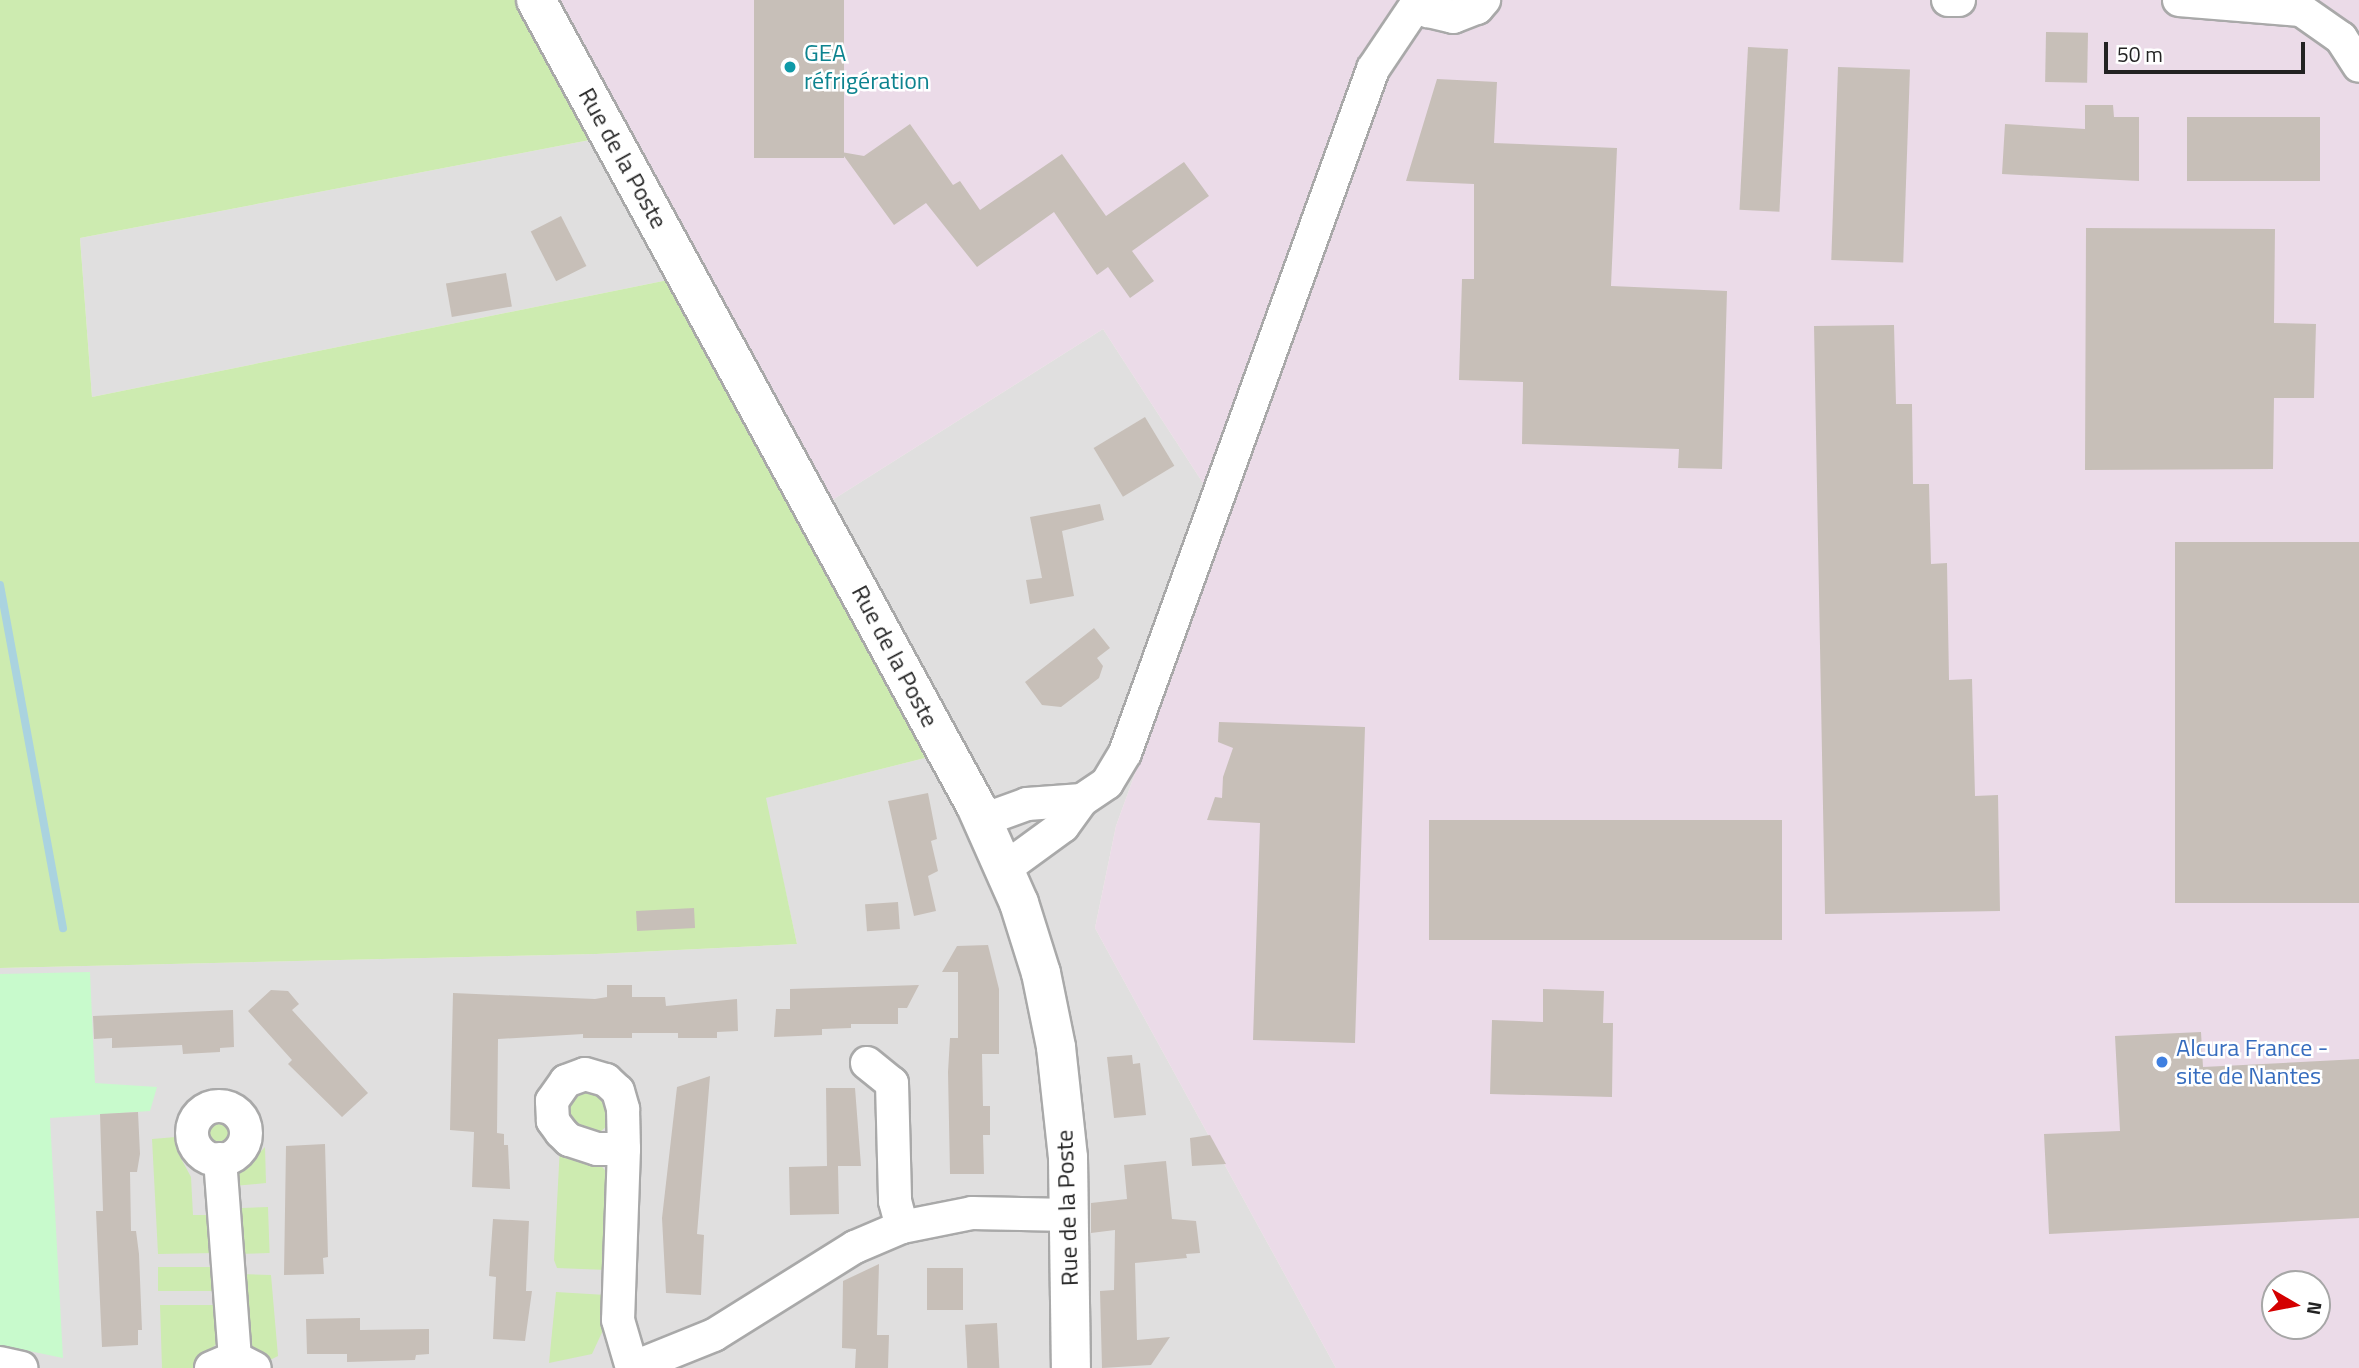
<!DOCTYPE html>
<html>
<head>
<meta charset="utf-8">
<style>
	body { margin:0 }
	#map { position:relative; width:2359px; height:1368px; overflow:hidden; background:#f2efe9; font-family:"Titillium Web",sans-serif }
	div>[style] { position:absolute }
	.residential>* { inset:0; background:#e0dfdf }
	.industrial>* { inset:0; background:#ebdbe8 }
	.grass>* { inset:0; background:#cdebb0; transform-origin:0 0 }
	.round { border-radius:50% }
	.park>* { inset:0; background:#c8facc }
	.stream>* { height:8px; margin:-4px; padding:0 4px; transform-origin:4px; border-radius:4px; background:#aad3df }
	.building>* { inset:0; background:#c7bfb8; transform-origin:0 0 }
	.roads { filter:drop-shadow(2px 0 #a9a9a9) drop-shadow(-2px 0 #a9a9a9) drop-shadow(0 2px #a9a9a9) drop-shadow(0 -2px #a9a9a9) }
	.minor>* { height:32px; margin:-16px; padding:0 16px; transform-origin:16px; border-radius:16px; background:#fff }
	.minor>.ring { margin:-16px; padding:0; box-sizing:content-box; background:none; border:32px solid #fff; border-radius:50% }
	.tertiary>* { height:38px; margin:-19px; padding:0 19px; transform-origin:19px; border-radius:19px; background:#fff }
	.dots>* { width:19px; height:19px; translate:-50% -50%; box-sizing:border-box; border:4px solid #fff; border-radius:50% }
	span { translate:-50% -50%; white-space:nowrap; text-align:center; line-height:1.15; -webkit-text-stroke:5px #fff; paint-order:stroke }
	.culture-label { font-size:24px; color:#0d838f }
	.left { translate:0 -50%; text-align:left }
	.street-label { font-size:24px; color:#222 }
	.shop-label { font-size:24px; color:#366cbe }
	.north { position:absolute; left:2261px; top:1270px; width:70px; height:70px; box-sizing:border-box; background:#fff; border:2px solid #a7a7a7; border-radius:50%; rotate:100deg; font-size:19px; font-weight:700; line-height:28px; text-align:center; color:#222 }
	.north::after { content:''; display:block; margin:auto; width:24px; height:32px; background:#d40000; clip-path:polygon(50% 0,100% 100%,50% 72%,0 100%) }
	.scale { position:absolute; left:2104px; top:42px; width:201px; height:32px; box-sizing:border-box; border:4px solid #222; border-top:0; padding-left:9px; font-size:21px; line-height:24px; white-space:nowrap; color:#222; -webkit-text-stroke:5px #fff; paint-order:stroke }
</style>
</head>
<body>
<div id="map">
	<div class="residential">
		<i style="clip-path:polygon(595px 139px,673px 279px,92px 397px,80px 238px)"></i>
		<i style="clip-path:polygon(1103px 329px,1227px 520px,1116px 826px,1095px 928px,1336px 1368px,0 1368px,0 968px,596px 954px,797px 944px,765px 798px,925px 758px,807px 516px)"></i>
	</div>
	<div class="industrial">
		<i style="clip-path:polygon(evenodd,520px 0,2359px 0,2359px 1368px,1336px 1368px,1095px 928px,1116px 826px,1227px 520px,1103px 329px,807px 516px,520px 0,2275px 1284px,2317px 1284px,2317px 1326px,2275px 1326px,2275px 1284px)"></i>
	</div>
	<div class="grass">
		<i style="clip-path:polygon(0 0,520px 0,595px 139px,80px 238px,92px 397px,673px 279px,807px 516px,925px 758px,766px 798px,797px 944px,596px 954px,0 968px)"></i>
		<i style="clip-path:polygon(575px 1089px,605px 1091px,611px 1122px,598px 1134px,573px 1131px,564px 1101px)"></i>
		<i class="round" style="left:205px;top:1120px;width:28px;height:28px"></i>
		<i style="clip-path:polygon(176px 1137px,177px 1151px,191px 1177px,193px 1215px,214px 1215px,216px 1253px,158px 1254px,152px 1139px)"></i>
		<i style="clip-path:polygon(560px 1146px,599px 1163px,608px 1174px,607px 1270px,557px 1268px,554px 1260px)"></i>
		<i style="clip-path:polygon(265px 1147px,266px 1183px,234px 1186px,233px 1173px,242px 1171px)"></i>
		<i style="left:268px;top:1207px;width:46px;height:33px;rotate:88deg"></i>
		<i style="left:158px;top:1267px;width:59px;height:24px"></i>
		<i style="clip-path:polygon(239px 1274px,271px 1275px,278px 1356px,268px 1361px,249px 1347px)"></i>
		<i style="clip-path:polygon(556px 1292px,606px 1295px,605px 1326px,592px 1354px,549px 1363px)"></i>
		<i style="clip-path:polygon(160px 1305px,219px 1305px,217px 1343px,194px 1368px,162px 1368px)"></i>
	</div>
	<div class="park">
		<i style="clip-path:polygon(90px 972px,95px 1083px,157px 1087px,150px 1111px,50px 1118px,63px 1358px,0 1345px,0 974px)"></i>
	</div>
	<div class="stream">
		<i style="left:0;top:585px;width:349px;rotate:79.6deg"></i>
	</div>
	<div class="building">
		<i style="left:754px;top:0;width:90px;height:158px"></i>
		<i style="left:2046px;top:32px;width:42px;height:50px;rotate:1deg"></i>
		<i style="left:1748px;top:47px;width:40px;height:163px;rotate:3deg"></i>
		<i style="left:1838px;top:67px;width:72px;height:193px;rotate:2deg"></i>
		<i style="clip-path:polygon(1437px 79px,1497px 82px,1494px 143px,1617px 148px,1611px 286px,1727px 291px,1722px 469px,1678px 468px,1679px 449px,1522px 444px,1523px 382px,1459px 380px,1462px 279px,1474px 279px,1474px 184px,1406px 181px)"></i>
		<i style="clip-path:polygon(2085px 105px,2113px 105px,2114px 117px,2139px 117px,2139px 181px,2002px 174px,2005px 124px,2085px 129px)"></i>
		<i style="left:2187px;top:117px;width:133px;height:64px"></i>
		<i style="clip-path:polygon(910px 124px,953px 185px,960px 181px,980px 210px,1062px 154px,1106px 216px,1184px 162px,1209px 196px,1132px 251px,1154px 281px,1130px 298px,1108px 267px,1097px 275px,1054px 212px,977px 267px,926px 203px,894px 225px,841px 152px,864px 156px)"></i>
		<i style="left:561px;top:216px;width:56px;height:34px;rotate:63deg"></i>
		<i style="clip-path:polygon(2086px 228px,2275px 229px,2274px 323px,2316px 324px,2314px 398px,2274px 398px,2273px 469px,2085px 470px)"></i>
		<i style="left:506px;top:273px;width:34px;height:61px;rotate:80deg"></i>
		<i style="clip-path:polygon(1894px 325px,1896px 404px,1912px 404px,1913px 484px,1929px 484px,1931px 564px,1947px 563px,1949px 680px,1972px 679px,1975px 796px,1998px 795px,2000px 911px,1825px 914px,1814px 326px)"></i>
		<i style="left:1145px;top:417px;width:57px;height:60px;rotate:59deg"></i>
		<i style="clip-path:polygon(1100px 504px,1104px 520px,1062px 531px,1074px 596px,1030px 604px,1026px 580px,1042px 578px,1030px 517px)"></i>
		<i style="left:2359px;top:542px;width:361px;height:184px;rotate:90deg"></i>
		<i style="clip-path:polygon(1094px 628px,1110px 648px,1097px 658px,1103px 666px,1099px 678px,1061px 707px,1042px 705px,1025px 682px)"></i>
		<i style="clip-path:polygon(1219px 722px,1365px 727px,1355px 1043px,1253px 1040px,1260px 823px,1207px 820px,1215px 797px,1222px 798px,1223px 777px,1233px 748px,1218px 742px)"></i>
		<i style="clip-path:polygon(928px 793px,937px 839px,931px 841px,938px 871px,928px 876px,936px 911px,914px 916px,888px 801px)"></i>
		<i style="left:1429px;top:820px;width:353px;height:120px"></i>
		<i style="left:898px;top:902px;width:27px;height:33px;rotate:86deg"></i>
		<i style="left:694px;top:908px;width:20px;height:58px;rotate:87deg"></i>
		<i style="clip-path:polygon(988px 945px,999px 989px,999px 1054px,982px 1054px,983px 1106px,990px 1106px,990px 1135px,983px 1135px,984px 1174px,950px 1174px,948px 1072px,950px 1038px,958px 1038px,958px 972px,942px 972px,957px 946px)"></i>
		<i style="clip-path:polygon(607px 985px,632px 985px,632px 997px,665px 997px,666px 1006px,737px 999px,738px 1031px,717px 1032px,717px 1038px,678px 1038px,678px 1033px,632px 1033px,632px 1038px,583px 1038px,583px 1034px,498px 1039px,497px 1133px,504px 1134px,504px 1145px,508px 1145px,510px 1189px,472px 1187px,474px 1132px,450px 1130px,453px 993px,595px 999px,607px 997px)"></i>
		<i style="clip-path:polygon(919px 985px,907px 1008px,898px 1008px,898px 1024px,851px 1024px,851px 1028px,822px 1029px,822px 1035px,774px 1037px,776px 1009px,790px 1009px,790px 989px)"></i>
		<i style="clip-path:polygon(1543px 989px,1604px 991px,1603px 1023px,1613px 1023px,1612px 1097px,1490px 1094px,1492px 1020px,1543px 1022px)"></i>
		<i style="clip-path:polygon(271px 990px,288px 991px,299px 1004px,292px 1010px,368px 1093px,342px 1117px,288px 1064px,292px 1060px,248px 1011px)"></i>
		<i style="clip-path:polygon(233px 1010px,234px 1047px,220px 1048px,220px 1052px,183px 1054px,182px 1045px,112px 1048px,112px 1038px,94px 1039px,93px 1016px)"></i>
		<i style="clip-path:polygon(2201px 1032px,2203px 1067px,2359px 1059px,2359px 1218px,2049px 1234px,2044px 1134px,2120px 1131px,2115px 1036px)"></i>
		<i style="clip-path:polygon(1132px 1055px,1133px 1064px,1140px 1063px,1146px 1115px,1114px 1118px,1107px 1057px)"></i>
		<i style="clip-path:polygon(710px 1076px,697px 1234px,704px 1235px,701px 1295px,666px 1293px,662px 1218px,677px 1087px)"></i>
		<i style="clip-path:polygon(826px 1088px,855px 1088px,861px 1166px,838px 1166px,839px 1214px,790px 1215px,789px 1167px,827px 1166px)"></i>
		<i style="clip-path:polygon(138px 1112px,140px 1154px,137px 1172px,130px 1172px,131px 1231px,136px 1231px,139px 1254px,142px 1330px,138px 1330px,138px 1345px,102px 1347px,96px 1211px,103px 1211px,100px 1114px)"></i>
		<i style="clip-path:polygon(1210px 1135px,1226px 1164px,1192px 1166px,1190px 1138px)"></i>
		<i style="clip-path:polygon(325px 1144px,328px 1257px,323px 1258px,324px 1274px,284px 1275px,286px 1146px)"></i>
		<i style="clip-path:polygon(1166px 1161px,1172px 1219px,1196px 1221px,1200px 1253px,1186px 1254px,1187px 1258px,1135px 1263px,1137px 1340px,1170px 1337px,1151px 1365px,1102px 1368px,1100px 1291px,1114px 1290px,1115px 1230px,1091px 1233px,1091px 1203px,1127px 1199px,1124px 1165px)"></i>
		<i style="clip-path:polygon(493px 1219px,529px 1221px,526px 1291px,532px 1291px,525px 1341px,493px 1339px,496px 1277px,489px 1276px)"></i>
		<i style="clip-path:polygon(879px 1264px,877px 1335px,889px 1335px,888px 1368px,855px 1368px,856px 1349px,842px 1348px,843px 1281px)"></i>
		<i style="left:927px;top:1268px;width:36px;height:42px"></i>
		<i style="clip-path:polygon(360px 1318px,360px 1330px,429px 1329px,429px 1354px,416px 1355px,415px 1360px,347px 1362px,347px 1354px,307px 1354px,306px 1319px)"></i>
		<i style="left:997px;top:1323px;width:45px;height:32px;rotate:87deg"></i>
	</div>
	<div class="roads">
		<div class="minor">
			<i style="left:1417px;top:0;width:16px;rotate:45deg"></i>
			<i style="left:1428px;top:11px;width:26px;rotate:13deg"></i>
			<i style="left:1453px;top:17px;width:26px;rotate:-21deg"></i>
			<i style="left:1477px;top:8px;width:11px;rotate:-49deg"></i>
			<i style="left:1948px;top:0;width:11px"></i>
			<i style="left:2179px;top:0;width:122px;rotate:4.7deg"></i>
			<i style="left:2301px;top:10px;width:49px;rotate:35deg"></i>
			<i style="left:2341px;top:38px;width:33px;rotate:57deg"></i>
			<i style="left:983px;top:820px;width:47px;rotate:-20deg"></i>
			<i style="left:1027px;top:804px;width:55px;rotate:-4.2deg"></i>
			<i style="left:1004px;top:869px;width:73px;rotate:-36.1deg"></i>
			<i style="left:1063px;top:826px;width:32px;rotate:-54deg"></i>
			<i style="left:1082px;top:800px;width:30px;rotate:-34deg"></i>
			<i style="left:1107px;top:783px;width:35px;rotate:-59deg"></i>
			<i style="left:1125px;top:753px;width:728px;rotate:-70.07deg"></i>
			<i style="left:1373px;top:69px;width:81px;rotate:-56.1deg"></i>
			<i style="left:867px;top:1063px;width:32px;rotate:39deg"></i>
			<i style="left:892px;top:1083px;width:118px;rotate:88.5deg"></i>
			<i style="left:895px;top:1201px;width:27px;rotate:75deg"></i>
			<i class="ring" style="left:192px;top:1106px;width:22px;height:22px"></i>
			<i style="left:624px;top:1149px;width:27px;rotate:180deg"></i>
			<i style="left:597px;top:1149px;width:29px;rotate:-162deg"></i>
			<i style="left:569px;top:1140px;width:11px;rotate:-135deg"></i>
			<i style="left:561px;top:1132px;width:14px;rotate:-126deg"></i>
			<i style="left:553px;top:1121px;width:20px;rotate:-93deg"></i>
			<i style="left:552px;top:1101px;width:24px;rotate:-55deg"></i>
			<i style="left:566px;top:1081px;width:20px;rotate:-20deg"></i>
			<i style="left:585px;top:1074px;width:22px;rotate:16deg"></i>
			<i style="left:606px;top:1080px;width:16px;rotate:43deg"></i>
			<i style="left:618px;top:1091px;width:19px;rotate:74deg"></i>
			<i style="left:623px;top:1109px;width:40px;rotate:88.6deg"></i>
			<i style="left:624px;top:1149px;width:171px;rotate:92deg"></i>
			<i style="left:618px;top:1320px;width:50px;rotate:73.7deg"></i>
			<i style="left:632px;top:1368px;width:88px;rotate:-21.9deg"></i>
			<i style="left:714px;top:1335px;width:166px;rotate:-32deg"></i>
			<i style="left:855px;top:1247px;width:51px;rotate:-23.1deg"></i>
			<i style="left:902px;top:1227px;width:71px;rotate:-11.3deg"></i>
			<i style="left:972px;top:1213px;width:98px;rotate:1.2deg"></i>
			<i style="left:220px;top:1159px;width:200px;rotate:85.7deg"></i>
			<i style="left:0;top:1363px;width:22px;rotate:13deg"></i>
			<i style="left:211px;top:1368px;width:26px;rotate:-23deg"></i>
			<i style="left:235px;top:1358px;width:22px;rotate:27deg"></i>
		</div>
		<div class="tertiary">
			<i style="left:536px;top:0;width:918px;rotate:61.37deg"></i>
			<i style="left:976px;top:806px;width:106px;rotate:66.1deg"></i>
			<i style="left:1019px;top:903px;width:73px;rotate:72.6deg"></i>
			<i style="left:1041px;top:973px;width:76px;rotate:78.5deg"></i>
			<i style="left:1056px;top:1047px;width:112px;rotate:83.8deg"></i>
			<i style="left:1068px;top:1158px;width:210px;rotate:89.2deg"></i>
		</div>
	</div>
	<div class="dots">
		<i style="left:790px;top:67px;background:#0f9aa8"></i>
		<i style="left:2162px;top:1062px;background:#3f7fe0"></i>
	</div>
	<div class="culture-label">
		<span class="left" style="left:804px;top:67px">GEA<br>réfrigération</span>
	</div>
	<div class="street-label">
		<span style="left:623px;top:158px;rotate:61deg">Rue de la Poste</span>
		<span style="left:895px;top:656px;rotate:62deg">Rue de la Poste</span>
		<span style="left:1067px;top:1208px;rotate:-92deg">Rue de la Poste</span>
	</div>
	<div class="shop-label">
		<span class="left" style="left:2176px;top:1062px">Alcura France -<br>site de Nantes</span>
	</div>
	<div class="north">N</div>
	<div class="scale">50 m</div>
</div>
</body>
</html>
